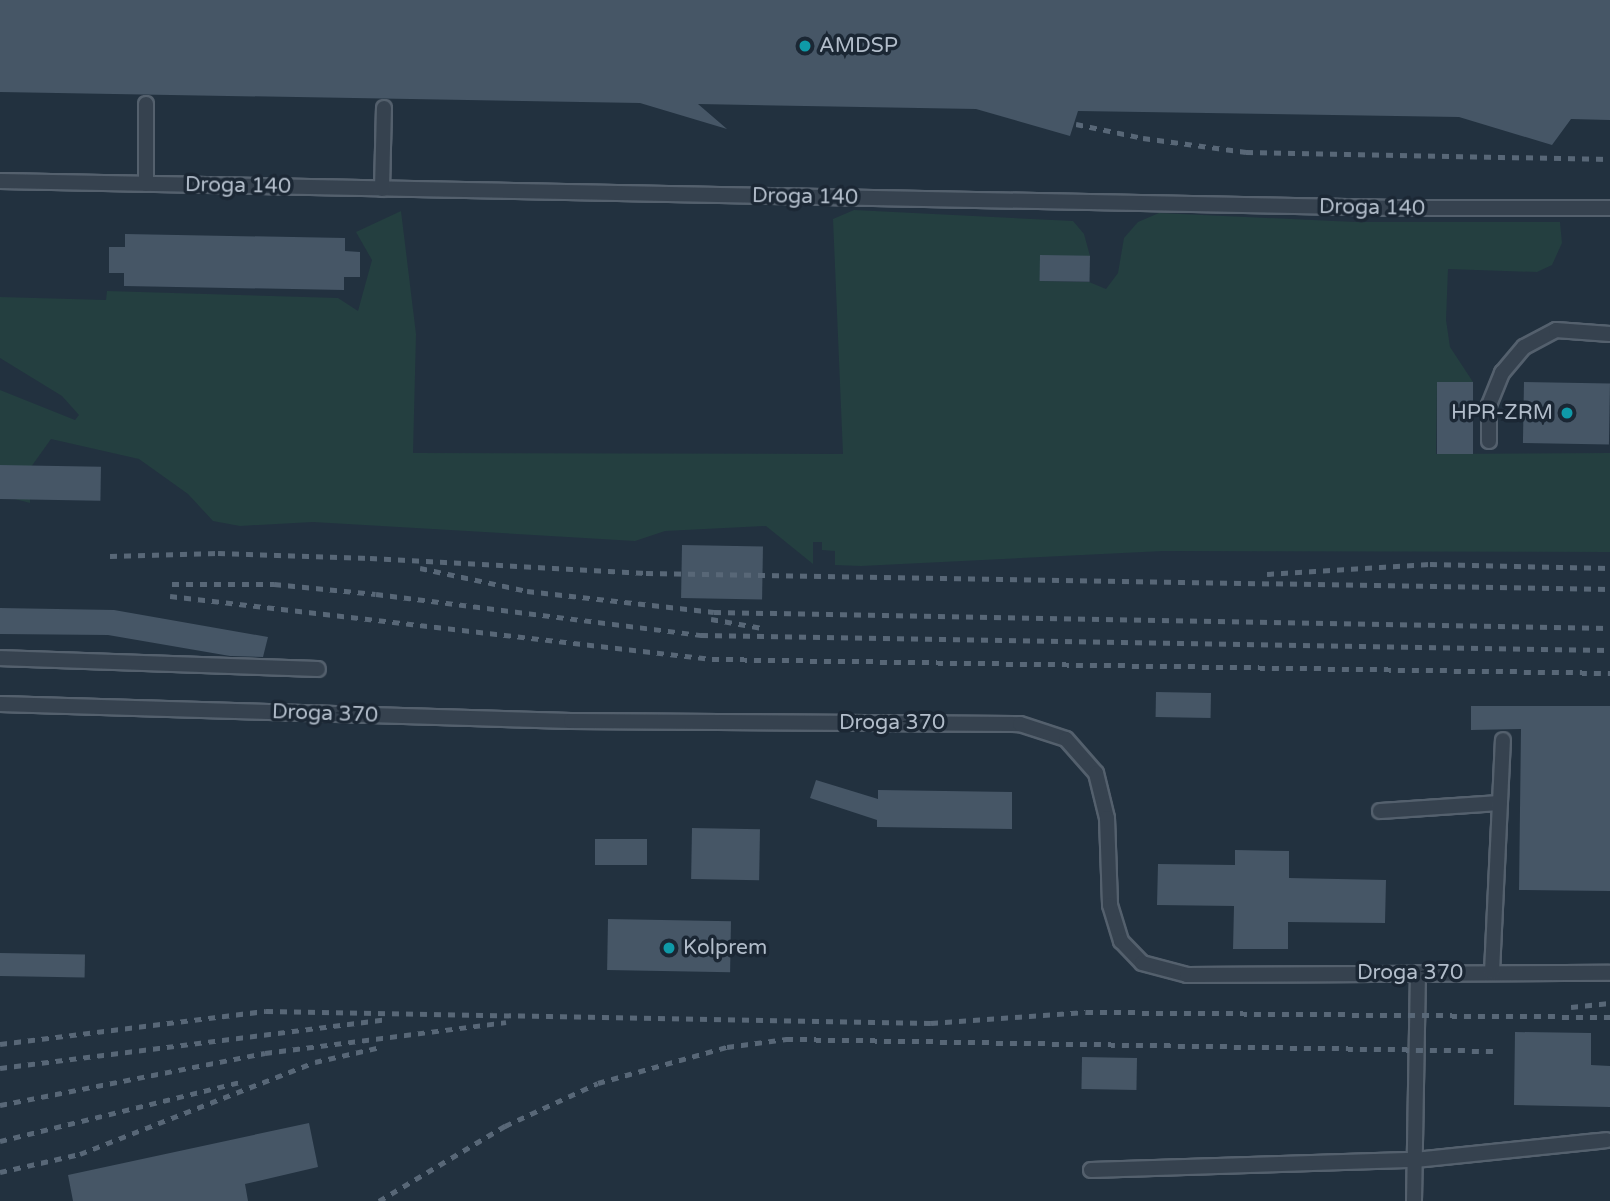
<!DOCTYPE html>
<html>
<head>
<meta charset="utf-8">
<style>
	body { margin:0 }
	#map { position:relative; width:1610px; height:1201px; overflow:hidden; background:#22313f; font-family:"Varela Round",sans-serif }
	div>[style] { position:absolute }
	.green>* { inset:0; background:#243f40 }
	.building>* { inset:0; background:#465666; transform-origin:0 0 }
	.roads { filter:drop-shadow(2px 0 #54606d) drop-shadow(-2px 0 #54606d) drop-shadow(0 2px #54606d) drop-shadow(0 -2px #54606d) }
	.service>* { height:14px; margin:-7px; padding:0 7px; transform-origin:7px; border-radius:7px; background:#36424f }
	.rail>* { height:5px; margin-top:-2.5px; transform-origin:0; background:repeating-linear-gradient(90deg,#586777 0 7px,transparent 0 14px) }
	.dots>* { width:19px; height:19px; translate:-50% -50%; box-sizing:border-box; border:4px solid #1b2734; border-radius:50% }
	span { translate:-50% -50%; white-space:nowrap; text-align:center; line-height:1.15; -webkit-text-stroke:7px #1b2734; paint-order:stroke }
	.poi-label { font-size:21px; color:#b2bdca }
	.left { translate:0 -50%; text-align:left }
	.right { translate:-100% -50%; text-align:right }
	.street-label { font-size:21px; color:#b2bdca }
</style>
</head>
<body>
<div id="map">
	<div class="green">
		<i style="clip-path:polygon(854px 210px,1073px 221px,1084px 234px,1090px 256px,1040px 256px,1040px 281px,1089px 282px,1106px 289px,1118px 273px,1124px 238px,1138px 222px,1159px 213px,1355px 222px,1560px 222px,1562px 243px,1552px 265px,1537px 272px,1448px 269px,1446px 320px,1450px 347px,1473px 382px,1437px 382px,1436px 454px,1610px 453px,1610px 552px,1163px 551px,861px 566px,835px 565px,835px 551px,822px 550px,822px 542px,813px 542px,813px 564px,766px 526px,665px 531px,635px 541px,313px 522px,240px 526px,213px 521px,188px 494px,139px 459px,51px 439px,31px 467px,30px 503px,15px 499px,0 465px,0 390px,75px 420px,79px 415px,62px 396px,0 358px,0 297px,106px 300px,107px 291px,338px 298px,358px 311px,372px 260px,356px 232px,401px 211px,416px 334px,413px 453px,843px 454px,833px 219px)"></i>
	</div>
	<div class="building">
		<i style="clip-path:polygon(0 0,1610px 0,1610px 120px,1571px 119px,1552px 145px,1459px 117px,1078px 111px,1070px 136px,976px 109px,698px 104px,727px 129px,640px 103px,0 92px)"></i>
		<i style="clip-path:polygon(125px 234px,345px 238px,345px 251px,360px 252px,360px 277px,344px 277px,344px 290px,124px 286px,124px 273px,109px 273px,109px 247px,125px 247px)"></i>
		<i style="left:1040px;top:255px;width:50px;height:26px;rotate:1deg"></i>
		<i style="left:1437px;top:382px;width:36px;height:72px"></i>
		<i style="left:1524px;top:382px;width:86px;height:61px;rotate:1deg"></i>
		<i style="left:0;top:465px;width:101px;height:34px;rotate:1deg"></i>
		<i style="left:682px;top:545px;width:81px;height:53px;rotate:1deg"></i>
		<i style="clip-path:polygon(0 608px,114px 610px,268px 637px,263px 657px,230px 656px,108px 635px,0 634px)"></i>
		<i style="left:1156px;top:692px;width:55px;height:25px;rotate:1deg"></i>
		<i style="clip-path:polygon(1471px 706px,1610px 706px,1610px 891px,1519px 890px,1521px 729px,1471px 730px)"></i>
		<i style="clip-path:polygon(816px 780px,878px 799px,878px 790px,1012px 792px,1012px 829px,877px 827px,877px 820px,810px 798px)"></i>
		<i style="left:692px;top:828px;width:68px;height:51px;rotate:1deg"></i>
		<i style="left:595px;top:839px;width:52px;height:26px"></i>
		<i style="clip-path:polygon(1235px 850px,1289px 851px,1289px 878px,1386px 880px,1385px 923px,1288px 922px,1288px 949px,1233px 949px,1234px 906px,1157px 905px,1158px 864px,1235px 865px)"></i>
		<i style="left:608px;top:919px;width:123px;height:51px;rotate:1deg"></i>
		<i style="left:0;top:953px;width:85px;height:23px;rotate:1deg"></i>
		<i style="clip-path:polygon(1515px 1032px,1591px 1033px,1591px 1065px,1610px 1066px,1610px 1107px,1514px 1105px)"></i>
		<i style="left:1082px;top:1057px;width:55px;height:32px;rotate:1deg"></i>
		<i style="clip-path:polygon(309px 1123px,318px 1167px,245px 1184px,248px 1201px,73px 1201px,68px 1175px)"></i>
	</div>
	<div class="roads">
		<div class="service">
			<i style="left:0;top:181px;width:1398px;rotate:1.11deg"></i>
			<i style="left:1398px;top:208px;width:212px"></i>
			<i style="left:146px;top:184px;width:80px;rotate:-90deg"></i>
			<i style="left:382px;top:189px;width:81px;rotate:-88.6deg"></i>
			<i style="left:1489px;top:441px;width:36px;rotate:-90deg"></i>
			<i style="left:1489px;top:405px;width:35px;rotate:-68deg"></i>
			<i style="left:1502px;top:373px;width:34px;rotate:-50deg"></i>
			<i style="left:1524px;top:347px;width:36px;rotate:-28deg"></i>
			<i style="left:1556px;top:330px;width:54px;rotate:4.2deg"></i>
			<i style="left:0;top:658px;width:318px;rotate:2deg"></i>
			<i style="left:0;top:704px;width:571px;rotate:1.71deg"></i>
			<i style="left:571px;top:721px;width:449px;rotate:0.4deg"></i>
			<i style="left:1020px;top:724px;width:48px;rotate:18.1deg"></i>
			<i style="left:1066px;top:739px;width:45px;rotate:48.6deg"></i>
			<i style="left:1096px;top:773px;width:46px;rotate:76.3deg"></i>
			<i style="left:1107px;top:818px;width:87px;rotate:88deg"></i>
			<i style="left:1110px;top:905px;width:38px;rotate:73deg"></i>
			<i style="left:1121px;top:941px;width:30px;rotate:46deg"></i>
			<i style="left:1142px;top:963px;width:47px;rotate:14.9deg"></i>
			<i style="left:1187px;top:975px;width:423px;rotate:-0.3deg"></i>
			<i style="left:1380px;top:811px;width:120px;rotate:-3.8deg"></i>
			<i style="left:1492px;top:972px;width:232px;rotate:-87.3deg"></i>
			<i style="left:1091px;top:1170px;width:324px;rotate:-1.8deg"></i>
			<i style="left:1415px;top:1160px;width:193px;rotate:-5.9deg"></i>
			<i style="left:1414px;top:1201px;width:228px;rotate:-89deg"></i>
		</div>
	</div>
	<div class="rail">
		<i style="left:1076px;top:124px;width:68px;rotate:11.8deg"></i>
		<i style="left:1143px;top:138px;width:104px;rotate:7.7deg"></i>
		<i style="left:1246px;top:152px;width:364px;rotate:1.1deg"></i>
		<i style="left:110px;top:556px;width:108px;rotate:-1.6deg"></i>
		<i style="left:218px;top:553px;width:152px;rotate:1.9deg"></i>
		<i style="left:370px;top:558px;width:276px;rotate:3.1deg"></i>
		<i style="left:646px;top:573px;width:964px;rotate:0.95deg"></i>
		<i style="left:420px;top:568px;width:109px;rotate:12.1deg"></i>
		<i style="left:527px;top:591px;width:188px;rotate:6.4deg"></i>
		<i style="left:714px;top:612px;width:896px;rotate:1.02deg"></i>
		<i style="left:1267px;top:574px;width:163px;rotate:-3.5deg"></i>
		<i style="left:1430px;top:564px;width:180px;rotate:1.3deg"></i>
		<i style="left:172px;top:584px;width:102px"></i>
		<i style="left:274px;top:584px;width:102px;rotate:5.6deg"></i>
		<i style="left:376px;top:594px;width:328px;rotate:7.2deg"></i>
		<i style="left:701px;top:635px;width:909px;rotate:0.95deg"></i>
		<i style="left:170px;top:596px;width:546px;rotate:6.63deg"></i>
		<i style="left:712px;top:659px;width:898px;rotate:0.89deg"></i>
		<i style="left:711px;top:619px;width:52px;rotate:10deg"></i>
		<i style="left:1571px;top:1007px;width:39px;rotate:-6deg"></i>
		<i style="left:0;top:1044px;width:268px;rotate:-7.1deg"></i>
		<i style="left:266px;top:1011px;width:665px;rotate:1.03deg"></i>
		<i style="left:931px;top:1023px;width:155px;rotate:-4.1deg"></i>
		<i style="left:1086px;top:1012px;width:524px;rotate:0.55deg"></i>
		<i style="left:0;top:1068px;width:391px;rotate:-7.2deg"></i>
		<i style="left:0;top:1105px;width:270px;rotate:-11.1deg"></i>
		<i style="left:265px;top:1053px;width:243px;rotate:-7.3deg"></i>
		<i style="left:0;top:1141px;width:251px;rotate:-13.8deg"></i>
		<i style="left:0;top:1172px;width:82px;rotate:-12.7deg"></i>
		<i style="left:80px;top:1154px;width:252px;rotate:-21.4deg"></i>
		<i style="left:315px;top:1062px;width:68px;rotate:-12.8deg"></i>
		<i style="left:379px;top:1201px;width:147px;rotate:-30.8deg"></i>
		<i style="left:505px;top:1126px;width:102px;rotate:-24.8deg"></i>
		<i style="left:598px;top:1083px;width:134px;rotate:-15.6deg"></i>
		<i style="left:727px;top:1047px;width:60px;rotate:-7.7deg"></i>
		<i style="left:786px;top:1039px;width:709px;rotate:0.97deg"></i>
	</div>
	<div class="dots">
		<i style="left:805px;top:46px;background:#0f9aa8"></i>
		<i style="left:1567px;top:413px;background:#0f9aa8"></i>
		<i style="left:669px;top:948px;background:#0f9aa8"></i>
	</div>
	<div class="poi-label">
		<span class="left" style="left:819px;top:46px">AMDSP</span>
		<span class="right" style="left:1553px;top:413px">HPR-ZRM</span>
		<span class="left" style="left:683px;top:948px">Kolprem</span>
	</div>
	<div class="street-label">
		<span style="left:238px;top:186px;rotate:1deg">Droga 140</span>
		<span style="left:805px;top:197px;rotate:1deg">Droga 140</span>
		<span style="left:1372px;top:208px;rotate:1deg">Droga 140</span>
		<span style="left:325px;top:714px;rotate:2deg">Droga 370</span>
		<span style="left:892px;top:723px">Droga 370</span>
		<span style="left:1410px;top:973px">Droga 370</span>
	</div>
</div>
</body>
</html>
